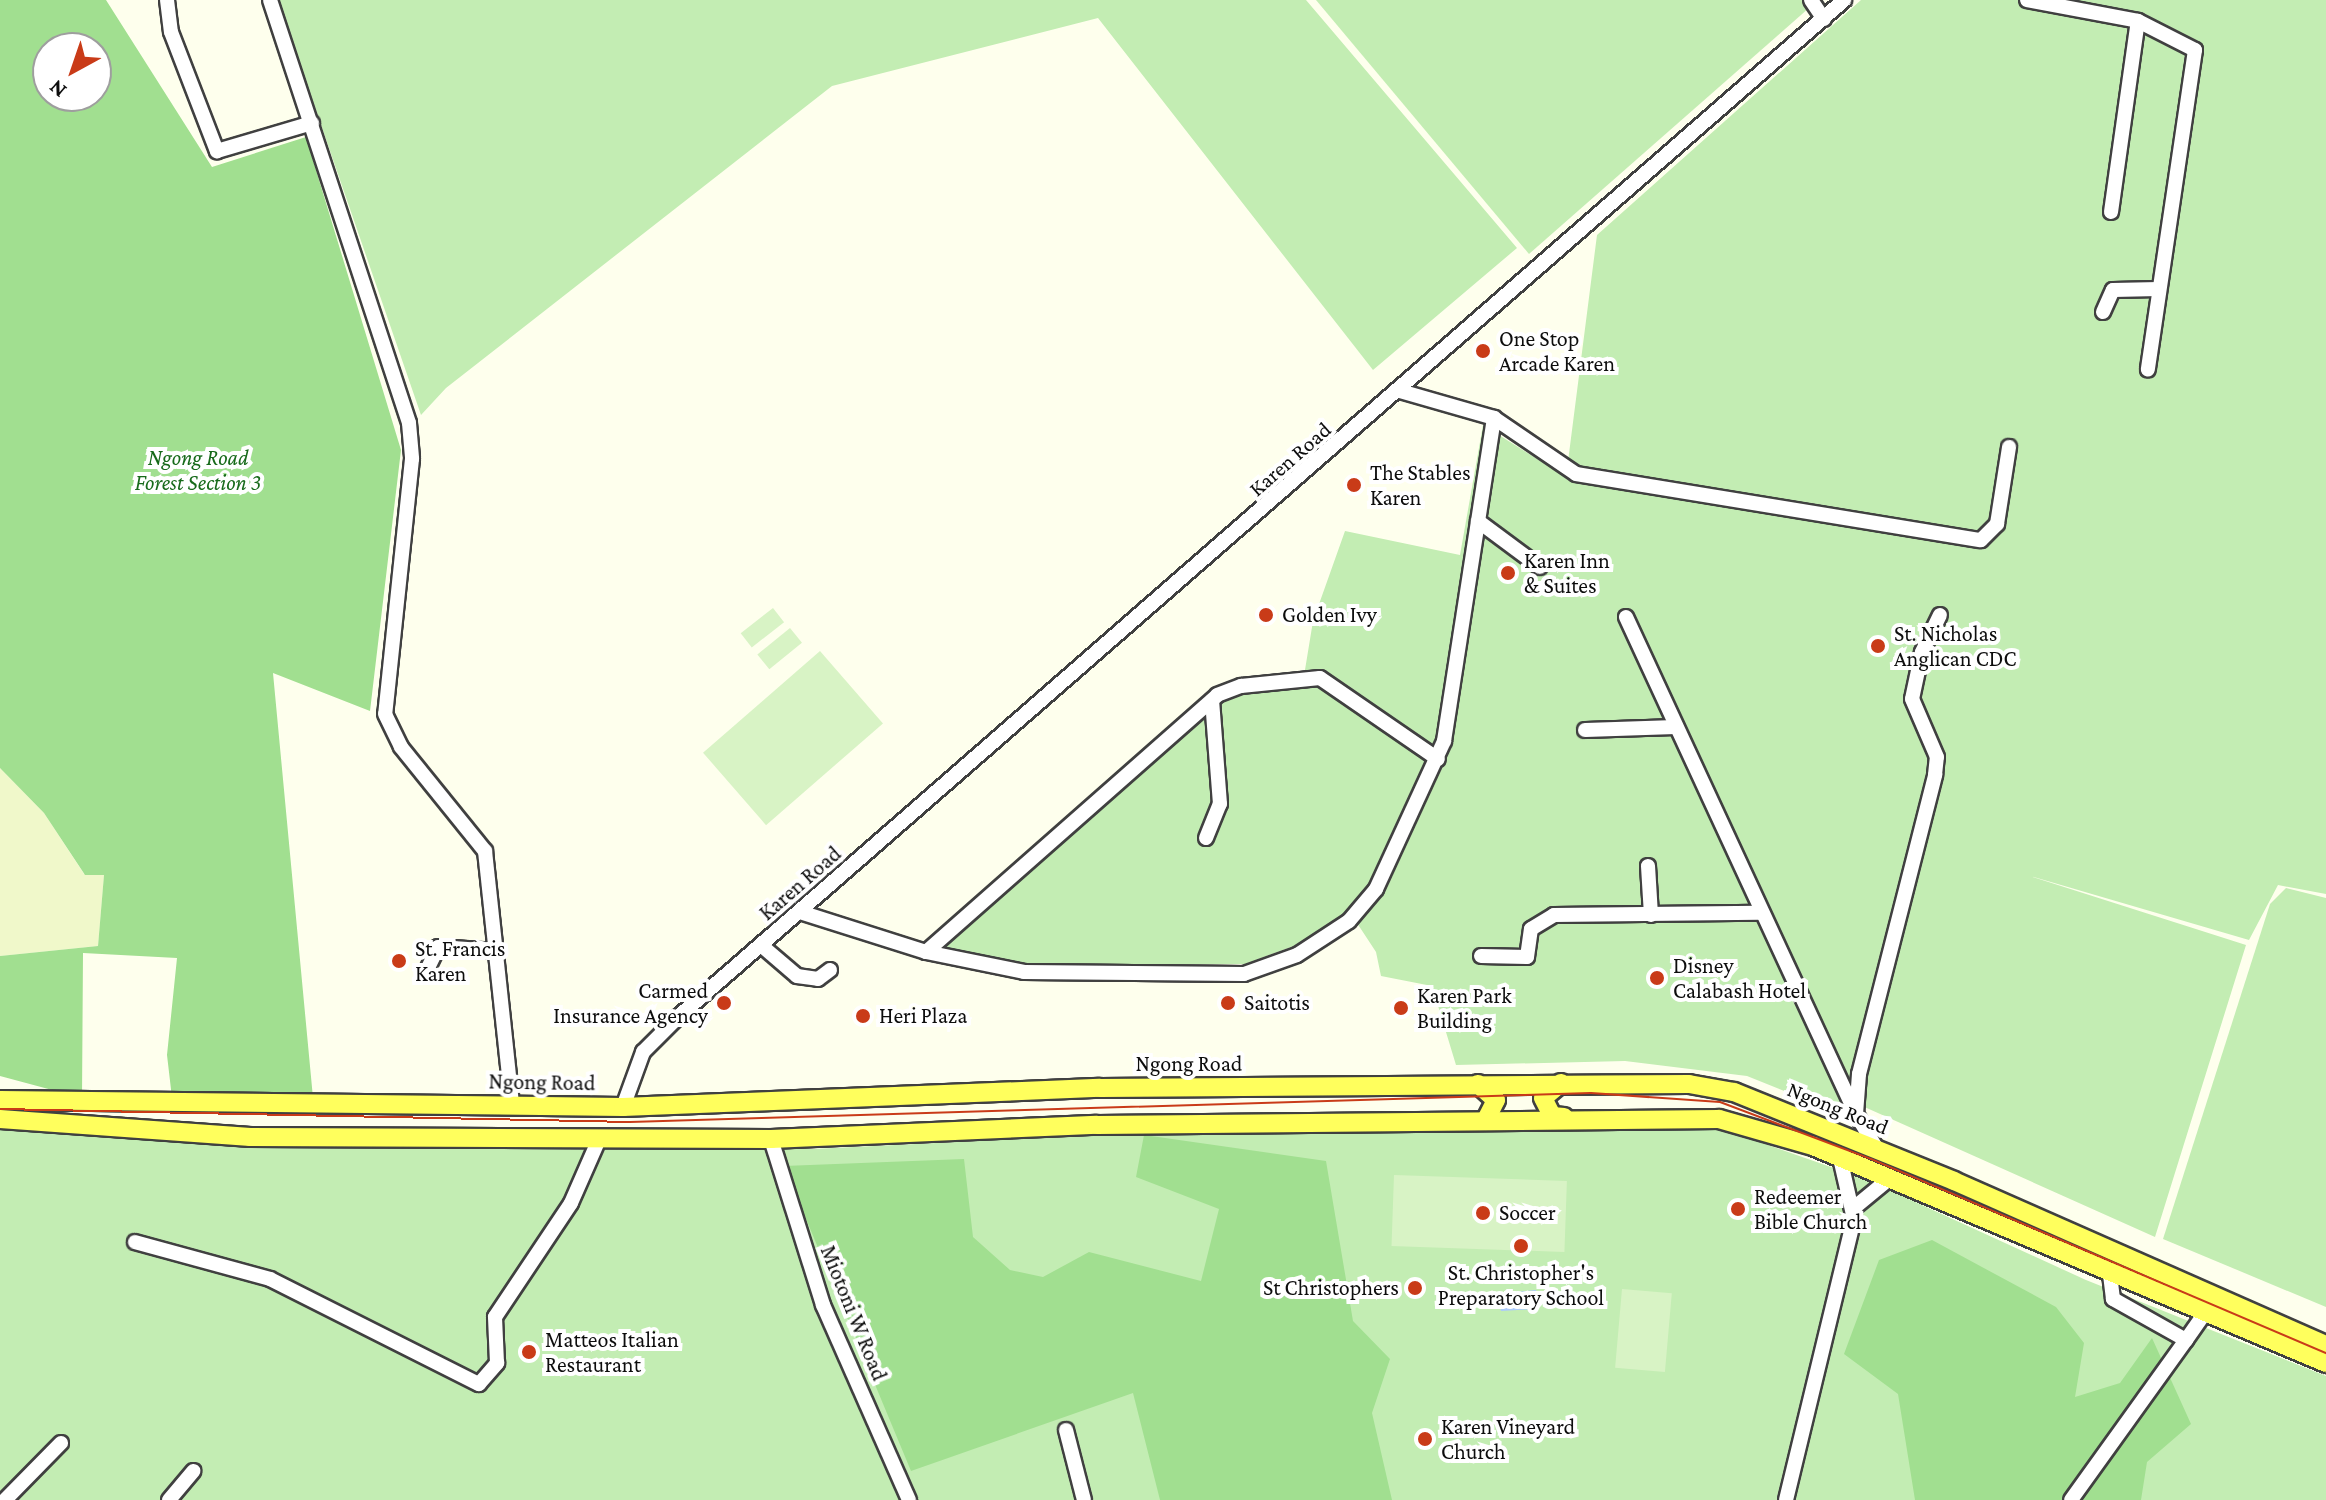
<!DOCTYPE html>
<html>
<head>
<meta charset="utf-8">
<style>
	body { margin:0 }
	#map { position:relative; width:2326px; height:1500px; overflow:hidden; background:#feffed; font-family:"Crimson Pro",serif }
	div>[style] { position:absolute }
	.farmland>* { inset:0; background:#f0f8ca }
	.green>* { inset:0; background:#c3edb3 }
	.forest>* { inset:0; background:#a1df90 }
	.pitch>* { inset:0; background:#d8f3c5; transform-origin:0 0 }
	.water>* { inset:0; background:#accafc }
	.roads { filter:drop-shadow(2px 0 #404040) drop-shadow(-2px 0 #404040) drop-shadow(0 2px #404040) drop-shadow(0 -2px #404040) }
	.minor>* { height:14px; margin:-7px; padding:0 7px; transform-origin:7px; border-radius:7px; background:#fff }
	.major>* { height:18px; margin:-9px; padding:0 9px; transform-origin:9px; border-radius:9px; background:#ffff5d }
	.tram>* { height:2px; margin:-1px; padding:0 1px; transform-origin:1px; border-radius:1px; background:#c93b18 }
	.dots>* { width:22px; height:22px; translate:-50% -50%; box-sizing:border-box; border:4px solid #fff; border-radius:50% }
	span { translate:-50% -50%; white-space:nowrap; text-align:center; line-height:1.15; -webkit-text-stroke:8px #fff; paint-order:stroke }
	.poi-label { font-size:22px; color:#0d0d0d }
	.left { translate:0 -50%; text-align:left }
	.right { translate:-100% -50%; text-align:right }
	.park-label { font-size:22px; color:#176a1a; font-style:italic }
	.street-label { font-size:22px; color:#0d0d0d }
	.north { position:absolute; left:32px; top:32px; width:80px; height:80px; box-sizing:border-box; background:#fff; border:2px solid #9e9e9e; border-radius:50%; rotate:220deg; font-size:22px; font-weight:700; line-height:32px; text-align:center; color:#0d0d0d }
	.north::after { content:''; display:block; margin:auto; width:28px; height:36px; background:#c93b18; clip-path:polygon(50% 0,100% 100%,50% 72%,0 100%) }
</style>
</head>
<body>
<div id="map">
	<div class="farmland">
		<i style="clip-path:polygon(0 768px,44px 813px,84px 874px,104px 875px,98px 946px,0 956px)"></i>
	</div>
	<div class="green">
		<i style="clip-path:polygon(278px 0,1306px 0,1517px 248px,1373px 370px,1098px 18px,832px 86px,446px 388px,421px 415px)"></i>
		<i style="clip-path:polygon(1316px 0,1818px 0,1529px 254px)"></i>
		<i style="clip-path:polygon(1861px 0,2326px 0,2326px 894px,2278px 885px,2249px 940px,2030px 876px,2246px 945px,2155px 1237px,1860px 1105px,1919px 843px,1909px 840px,1854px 1119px,1747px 1076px,1625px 1061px,1456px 1065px,1432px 986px,1381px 976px,1376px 952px,1357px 923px,1245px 964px,1018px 964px,938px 948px,1228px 695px,1303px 682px,1313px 621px,1345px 531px,1460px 555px,1483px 425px,1566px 477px,1597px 235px)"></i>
		<i style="clip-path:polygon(2286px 888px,2326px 898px,2326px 1307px,2163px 1239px,2270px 904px)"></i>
		<i style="clip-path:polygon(1717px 1127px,1865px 1179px,2086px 1280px,2326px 1376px,2326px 1500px,0 1500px,0 1129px,305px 1146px,813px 1149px,1162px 1132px)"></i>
	</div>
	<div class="forest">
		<i style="clip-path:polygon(evenodd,0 0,106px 0,212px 167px,306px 137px,401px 450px,370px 711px,273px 673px,313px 1098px,172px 1098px,167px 1055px,177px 958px,83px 953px,82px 1098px,0 1076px,0 956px,98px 946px,104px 875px,85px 875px,44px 813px,0 768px,0 0,48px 48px,96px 48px,96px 96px,48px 96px,48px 48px)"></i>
		<i style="clip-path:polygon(1144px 1135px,1326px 1161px,1353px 1321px,1390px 1359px,1372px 1413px,1392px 1500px,1160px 1500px,1133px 1393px,911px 1471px,784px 1166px,964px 1159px,973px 1237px,1010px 1270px,1043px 1277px,1089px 1252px,1201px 1281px,1219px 1209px,1136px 1177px)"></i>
		<i style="clip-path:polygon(1932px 1240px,2056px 1307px,2084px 1343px,2075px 1397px,2120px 1383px,2152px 1338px,2191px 1424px,2147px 1462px,2141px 1500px,1915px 1500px,1898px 1394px,1844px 1354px,1879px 1260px)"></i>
	</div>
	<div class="pitch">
		<i style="left:773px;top:608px;width:18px;height:41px;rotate:52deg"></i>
		<i style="left:790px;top:628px;width:19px;height:42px;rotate:51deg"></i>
		<i style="left:820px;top:651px;width:96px;height:155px;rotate:49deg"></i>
		<i style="left:1394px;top:1175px;width:173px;height:71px;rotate:2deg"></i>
		<i style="left:1622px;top:1289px;width:50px;height:79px;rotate:5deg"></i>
	</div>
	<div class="water">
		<i style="clip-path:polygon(1536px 1290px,1536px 1309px,1501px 1311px,1497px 1294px)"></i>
	</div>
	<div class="roads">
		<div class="minor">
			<i style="left:167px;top:0;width:32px;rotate:83deg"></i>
			<i style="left:171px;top:32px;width:128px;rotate:68.9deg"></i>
			<i style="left:217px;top:151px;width:99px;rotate:-16.4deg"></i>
			<i style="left:270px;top:0;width:445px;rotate:71.8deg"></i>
			<i style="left:409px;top:423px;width:36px;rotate:85deg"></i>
			<i style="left:412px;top:459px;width:256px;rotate:96deg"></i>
			<i style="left:385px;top:714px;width:37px;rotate:64deg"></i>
			<i style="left:401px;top:747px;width:134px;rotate:51.1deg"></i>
			<i style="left:485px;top:851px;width:255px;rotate:83.9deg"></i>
			<i style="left:1811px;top:0;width:23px;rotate:56deg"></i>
			<i style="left:2027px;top:0;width:113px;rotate:10.7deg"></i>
			<i style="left:2138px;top:21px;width:64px;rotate:27deg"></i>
			<i style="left:2195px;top:50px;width:323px;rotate:98.4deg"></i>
			<i style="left:2111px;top:212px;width:193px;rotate:-82deg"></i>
			<i style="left:2103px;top:312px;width:24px;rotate:-66deg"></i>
			<i style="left:2113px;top:290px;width:46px;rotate:-1.2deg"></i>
			<i style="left:1400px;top:391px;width:98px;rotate:16deg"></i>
			<i style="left:1494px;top:418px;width:99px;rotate:34.3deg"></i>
			<i style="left:1576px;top:474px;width:410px;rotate:9.3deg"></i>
			<i style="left:1981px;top:540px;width:23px;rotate:-45deg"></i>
			<i style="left:1997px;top:524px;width:78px;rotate:-81.1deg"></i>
			<i style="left:1478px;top:521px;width:77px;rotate:36.6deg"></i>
			<i style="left:1626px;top:617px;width:548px;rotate:65.17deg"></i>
			<i style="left:1585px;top:730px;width:91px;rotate:-1.9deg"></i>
			<i style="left:1206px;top:838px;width:37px;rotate:-68deg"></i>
			<i style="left:1220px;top:804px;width:104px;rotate:-94.4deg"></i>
			<i style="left:1648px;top:866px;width:49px;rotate:86.5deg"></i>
			<i style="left:800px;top:912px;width:132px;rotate:17.6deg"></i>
			<i style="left:926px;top:952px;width:388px;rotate:-41.4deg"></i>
			<i style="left:1217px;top:695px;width:26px;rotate:-21deg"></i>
			<i style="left:1241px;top:686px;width:79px;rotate:-5.8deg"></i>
			<i style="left:1320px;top:678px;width:143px;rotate:34.5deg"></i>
			<i style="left:762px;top:946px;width:46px;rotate:40.6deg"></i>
			<i style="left:797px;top:976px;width:21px;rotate:8deg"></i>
			<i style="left:818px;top:979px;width:15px;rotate:-37deg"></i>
			<i style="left:926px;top:952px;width:100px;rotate:11.5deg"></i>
			<i style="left:1024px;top:972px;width:220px;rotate:0.5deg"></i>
			<i style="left:1244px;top:974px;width:56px;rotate:-19.7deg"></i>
			<i style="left:1297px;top:955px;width:62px;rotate:-33.2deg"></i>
			<i style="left:1349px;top:921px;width:42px;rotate:-49.8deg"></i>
			<i style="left:1376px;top:889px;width:163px;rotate:-65.3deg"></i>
			<i style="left:1444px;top:741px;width:327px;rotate:-81.2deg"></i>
			<i style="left:1481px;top:956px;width:46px;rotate:1.2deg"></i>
			<i style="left:1527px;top:957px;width:28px;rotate:-82deg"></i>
			<i style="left:1531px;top:929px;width:27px;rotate:-31deg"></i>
			<i style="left:1554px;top:915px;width:205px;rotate:-0.6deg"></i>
			<i style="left:425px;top:974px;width:30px;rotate:-64deg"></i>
			<i style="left:438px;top:947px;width:59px;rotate:3.9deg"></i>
			<i style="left:623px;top:1107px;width:59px;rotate:-70deg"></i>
			<i style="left:643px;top:1052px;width:51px;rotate:-45deg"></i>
			<i style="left:679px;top:1016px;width:1546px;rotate:-41.09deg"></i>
			<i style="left:771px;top:1139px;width:174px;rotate:72.6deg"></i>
			<i style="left:823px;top:1305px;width:213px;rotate:66.2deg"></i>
			<i style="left:1877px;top:1149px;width:41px;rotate:-121deg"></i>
			<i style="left:1856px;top:1114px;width:40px;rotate:-85.7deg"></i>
			<i style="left:1859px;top:1074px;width:309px;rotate:-75.7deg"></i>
			<i style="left:1935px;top:775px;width:18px;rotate:-84deg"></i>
			<i style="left:1937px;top:757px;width:63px;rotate:-113.3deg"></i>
			<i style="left:1912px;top:699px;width:48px;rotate:-78deg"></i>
			<i style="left:1922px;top:652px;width:41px;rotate:-64.1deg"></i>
			<i style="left:1855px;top:1207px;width:44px;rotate:-39.5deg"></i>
			<i style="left:135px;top:1242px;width:140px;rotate:15.3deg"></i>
			<i style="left:270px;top:1279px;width:234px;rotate:26.7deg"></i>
			<i style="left:479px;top:1384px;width:28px;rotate:-49deg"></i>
			<i style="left:497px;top:1363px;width:46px;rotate:-92.5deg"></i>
			<i style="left:495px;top:1317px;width:137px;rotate:-56.3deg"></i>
			<i style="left:571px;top:1203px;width:72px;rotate:-66.3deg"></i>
			<i style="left:2186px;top:1340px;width:32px;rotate:-55deg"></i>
			<i style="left:1066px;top:1430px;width:72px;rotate:75.6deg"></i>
			<i style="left:5px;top:1500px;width:80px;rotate:-45.5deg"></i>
			<i style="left:169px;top:1500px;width:38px;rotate:-50deg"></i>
			<i style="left:1786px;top:1500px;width:289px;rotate:-76.4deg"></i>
			<i style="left:1854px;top:1219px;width:63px;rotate:-102.9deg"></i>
			<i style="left:2071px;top:1500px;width:197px;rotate:-54.3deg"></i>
			<i style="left:2186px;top:1340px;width:84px;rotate:-150.7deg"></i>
			<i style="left:2113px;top:1299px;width:23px;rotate:-97deg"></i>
		</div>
		<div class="major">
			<i style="left:1561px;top:1083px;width:23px;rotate:140deg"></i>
			<i style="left:1543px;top:1098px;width:20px;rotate:63deg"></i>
			<i style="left:1552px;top:1116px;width:12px;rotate:5deg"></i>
			<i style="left:1478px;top:1084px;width:24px;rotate:42deg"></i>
			<i style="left:1496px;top:1100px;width:22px;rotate:117deg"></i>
			<i style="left:0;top:1100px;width:623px;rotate:0.64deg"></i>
			<i style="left:623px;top:1107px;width:477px;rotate:-2.3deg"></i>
			<i style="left:1100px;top:1088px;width:589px;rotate:-0.39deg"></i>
			<i style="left:1689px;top:1084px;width:46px;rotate:10.1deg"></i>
			<i style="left:1734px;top:1092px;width:237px;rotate:22deg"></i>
			<i style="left:1954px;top:1181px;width:407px;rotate:23.8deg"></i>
			<i style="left:0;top:1119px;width:251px;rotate:4.1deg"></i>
			<i style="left:250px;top:1137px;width:521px;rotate:0.22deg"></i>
			<i style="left:771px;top:1139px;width:326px;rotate:-2.5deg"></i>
			<i style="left:1097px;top:1125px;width:622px;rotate:-0.55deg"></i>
			<i style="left:1719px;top:1119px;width:98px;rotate:16deg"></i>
			<i style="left:1813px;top:1146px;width:557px;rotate:22.93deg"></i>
		</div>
	</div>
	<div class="tram">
		<i style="left:0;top:1109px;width:630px;rotate:1.18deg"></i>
		<i style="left:630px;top:1122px;width:961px;rotate:-1.73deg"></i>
		<i style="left:1591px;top:1093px;width:129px;rotate:4deg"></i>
		<i style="left:1720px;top:1102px;width:161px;rotate:20.7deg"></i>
		<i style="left:1871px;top:1159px;width:495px;rotate:23.1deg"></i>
	</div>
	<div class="dots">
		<i style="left:1483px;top:351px;background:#c93b18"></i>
		<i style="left:1354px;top:485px;background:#c93b18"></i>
		<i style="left:1508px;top:573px;background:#c93b18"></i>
		<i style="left:1266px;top:615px;background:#c93b18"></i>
		<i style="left:1878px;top:646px;background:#c93b18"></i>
		<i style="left:399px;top:961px;background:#c93b18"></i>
		<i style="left:1657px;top:978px;background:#c93b18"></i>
		<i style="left:724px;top:1003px;background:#c93b18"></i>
		<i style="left:1228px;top:1003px;background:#c93b18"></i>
		<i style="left:1401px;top:1008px;background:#c93b18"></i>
		<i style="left:863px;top:1016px;background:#c93b18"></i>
		<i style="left:1738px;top:1209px;background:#c93b18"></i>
		<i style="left:1483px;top:1213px;background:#c93b18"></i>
		<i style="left:1521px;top:1246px;background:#c93b18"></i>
		<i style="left:1415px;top:1288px;background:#c93b18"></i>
		<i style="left:529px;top:1352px;background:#c93b18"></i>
		<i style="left:1425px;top:1439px;background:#c93b18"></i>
	</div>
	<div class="poi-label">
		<span class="left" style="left:1499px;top:351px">One Stop<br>Arcade Karen</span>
		<span class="left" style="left:1370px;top:485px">The Stables<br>Karen</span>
		<span class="left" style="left:1524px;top:573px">Karen Inn<br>&amp; Suites</span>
		<span class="left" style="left:1282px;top:615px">Golden Ivy</span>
		<span class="left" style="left:1894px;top:646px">St. Nicholas<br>Anglican CDC</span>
		<span class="left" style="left:415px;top:961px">St. Francis<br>Karen</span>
		<span class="left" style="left:1673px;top:978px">Disney<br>Calabash Hotel</span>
		<span class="right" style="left:708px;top:1003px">Carmed<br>Insurance Agency</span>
		<span class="left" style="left:1417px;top:1008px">Karen Park<br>Building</span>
		<span class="left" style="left:1244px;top:1003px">Saitotis</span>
		<span class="left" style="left:879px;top:1016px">Heri Plaza</span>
		<span class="left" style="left:1754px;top:1209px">Redeemer<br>Bible Church</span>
		<span class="left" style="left:1499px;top:1213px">Soccer</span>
		<span style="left:1521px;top:1285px">St. Christopher's<br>Preparatory School</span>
		<span class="right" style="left:1399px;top:1288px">St Christophers</span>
		<span class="left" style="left:545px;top:1352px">Matteos Italian<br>Restaurant</span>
		<span class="left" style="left:1441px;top:1439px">Karen Vineyard<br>Church</span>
	</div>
	<div class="park-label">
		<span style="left:198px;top:470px">Ngong Road<br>Forest Section 3</span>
	</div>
	<div class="street-label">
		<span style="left:1290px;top:459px;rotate:-41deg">Karen Road</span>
		<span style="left:800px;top:883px;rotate:-41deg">Karen Road</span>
		<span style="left:1189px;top:1064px">Ngong Road</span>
		<span style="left:542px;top:1082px;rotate:1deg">Ngong Road</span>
		<span style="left:1838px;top:1108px;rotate:22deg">Ngong Road</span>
		<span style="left:854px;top:1313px;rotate:68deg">Miotoni W Road</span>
	</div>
	<div class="north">N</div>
</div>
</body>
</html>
